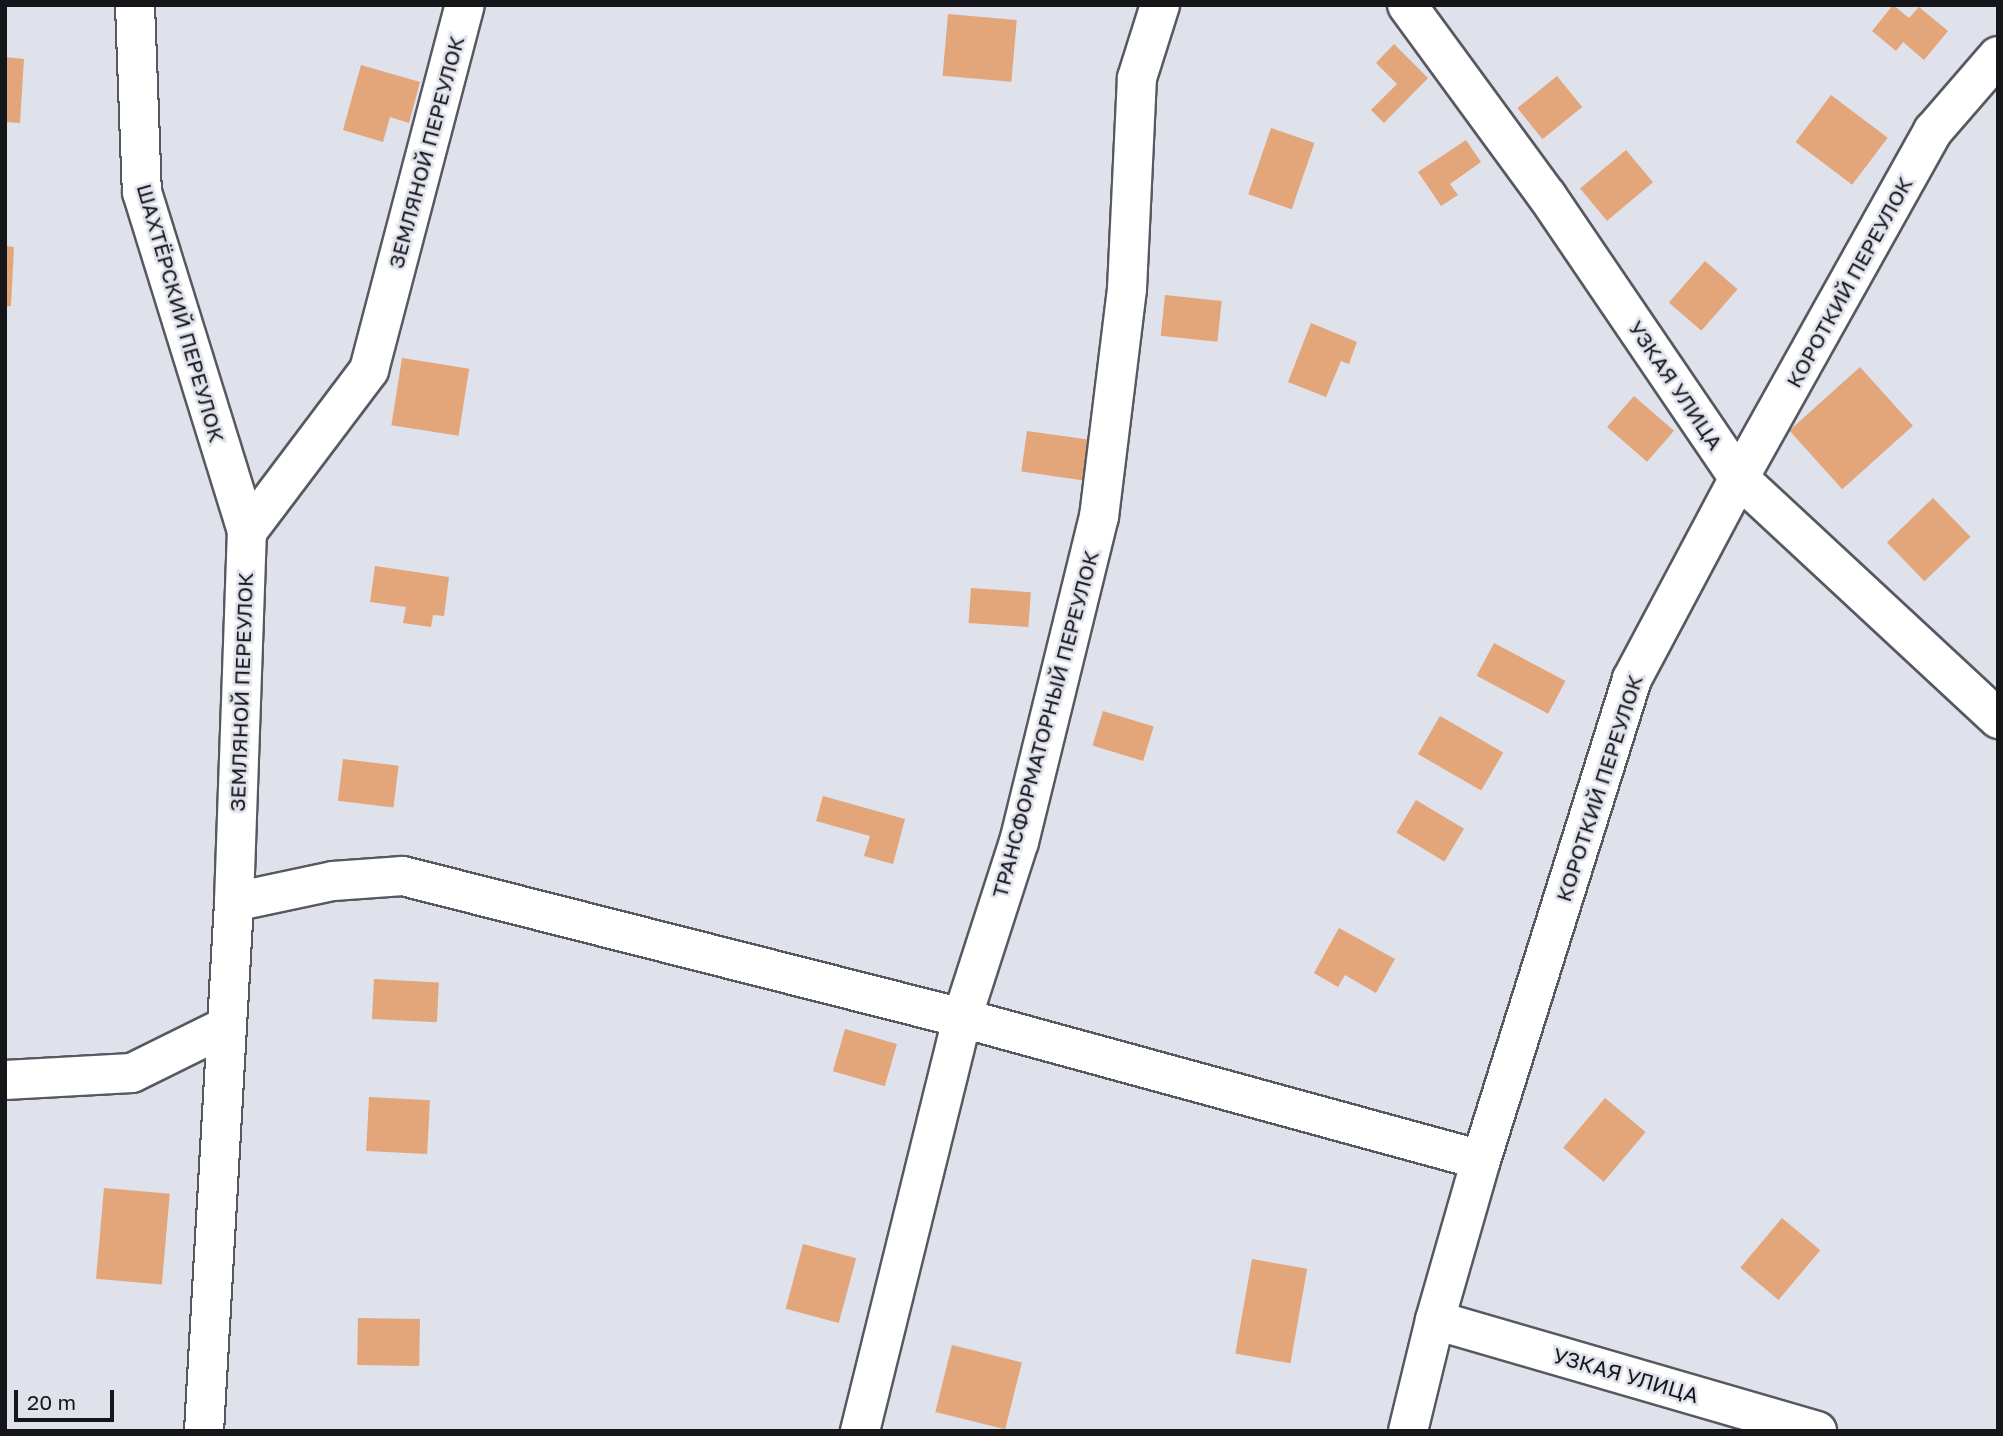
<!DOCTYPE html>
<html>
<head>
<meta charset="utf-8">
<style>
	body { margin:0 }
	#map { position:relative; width:2003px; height:1436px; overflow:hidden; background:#dfe1eb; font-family:"Golos Text",sans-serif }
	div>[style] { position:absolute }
	.building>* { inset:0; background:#e3a57a; transform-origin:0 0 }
	.roads { filter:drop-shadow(2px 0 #575961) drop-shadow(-2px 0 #575961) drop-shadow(0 2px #575961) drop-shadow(0 -2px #575961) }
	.minor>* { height:38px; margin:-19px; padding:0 19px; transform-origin:19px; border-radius:19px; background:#fff }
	span { translate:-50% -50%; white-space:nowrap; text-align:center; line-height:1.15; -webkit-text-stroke:5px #dfe1eb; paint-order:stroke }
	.street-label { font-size:21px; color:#151619 }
	.frame { position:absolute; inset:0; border:7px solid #151619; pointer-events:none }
	.scale { position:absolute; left:14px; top:1390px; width:100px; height:32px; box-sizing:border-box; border:4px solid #151619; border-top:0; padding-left:9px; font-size:21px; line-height:24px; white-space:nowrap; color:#151619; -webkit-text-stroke:5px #dfe1eb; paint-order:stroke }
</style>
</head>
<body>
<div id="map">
	<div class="building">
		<i style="clip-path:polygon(1893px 5px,1909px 18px,1919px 7px,1948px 31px,1924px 60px,1903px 42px,1896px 51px,1872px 31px)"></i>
		<i style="left:948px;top:14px;width:69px;height:62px;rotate:5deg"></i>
		<i style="clip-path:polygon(1394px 44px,1428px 78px,1384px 123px,1371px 110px,1397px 84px,1376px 63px)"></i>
		<i style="clip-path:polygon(5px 57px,24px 59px,20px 123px,5px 122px)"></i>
		<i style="clip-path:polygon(361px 65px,420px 82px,409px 123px,390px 117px,383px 142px,343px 130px)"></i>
		<i style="left:1557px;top:76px;width:40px;height:51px;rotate:51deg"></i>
		<i style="left:1831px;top:95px;width:71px;height:59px;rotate:37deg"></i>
		<i style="left:1271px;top:128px;width:46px;height:70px;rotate:19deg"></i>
		<i style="clip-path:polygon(1466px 140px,1481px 162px,1450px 184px,1458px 195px,1441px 206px,1418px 172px)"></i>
		<i style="left:1626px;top:150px;width:42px;height:60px;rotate:50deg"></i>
		<i style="clip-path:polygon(5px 246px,14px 247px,11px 306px,5px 306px)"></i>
		<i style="left:1705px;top:261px;width:43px;height:55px;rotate:41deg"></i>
		<i style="left:1165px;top:295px;width:57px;height:41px;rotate:6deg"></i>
		<i style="clip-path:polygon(1311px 323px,1357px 342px,1349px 364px,1341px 361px,1326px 397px,1288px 382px)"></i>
		<i style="left:402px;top:358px;width:68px;height:68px;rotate:9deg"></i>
		<i style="left:1860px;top:367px;width:79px;height:95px;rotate:48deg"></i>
		<i style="left:1634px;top:396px;width:53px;height:41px;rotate:41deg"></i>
		<i style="left:1027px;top:431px;width:67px;height:41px;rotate:8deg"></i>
		<i style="left:1933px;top:498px;width:54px;height:64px;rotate:46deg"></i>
		<i style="clip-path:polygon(375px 566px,449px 577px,444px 616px,433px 615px,431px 627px,403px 623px,406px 607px,370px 602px)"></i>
		<i style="left:971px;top:588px;width:60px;height:35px;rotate:4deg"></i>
		<i style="left:1494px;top:643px;width:81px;height:37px;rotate:28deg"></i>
		<i style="left:1103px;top:711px;width:53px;height:36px;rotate:17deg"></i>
		<i style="left:1440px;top:716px;width:73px;height:44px;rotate:30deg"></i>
		<i style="left:343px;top:759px;width:56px;height:42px;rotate:7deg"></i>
		<i style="clip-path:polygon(823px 796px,905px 819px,893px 864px,864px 856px,870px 836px,816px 821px)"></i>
		<i style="left:1416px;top:800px;width:56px;height:38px;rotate:31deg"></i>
		<i style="clip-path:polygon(1339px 928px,1395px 959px,1376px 993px,1345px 975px,1338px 987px,1314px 973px)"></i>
		<i style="left:374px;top:979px;width:65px;height:40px;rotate:3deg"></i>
		<i style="left:845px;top:1029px;width:54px;height:44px;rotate:16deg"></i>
		<i style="left:369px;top:1097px;width:61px;height:54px;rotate:3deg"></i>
		<i style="left:1605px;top:1098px;width:53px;height:65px;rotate:40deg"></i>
		<i style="left:104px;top:1188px;width:66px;height:91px;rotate:5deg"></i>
		<i style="left:1782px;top:1218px;width:50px;height:65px;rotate:40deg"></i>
		<i style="left:803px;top:1244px;width:55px;height:67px;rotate:15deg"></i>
		<i style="left:1252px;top:1259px;width:56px;height:96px;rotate:10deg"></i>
		<i style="left:358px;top:1318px;width:62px;height:47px;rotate:1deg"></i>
		<i style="left:952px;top:1345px;width:72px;height:69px;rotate:14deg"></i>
	</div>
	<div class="roads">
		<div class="minor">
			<i style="left:135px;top:5px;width:187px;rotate:87.9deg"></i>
			<i style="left:142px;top:192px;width:356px;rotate:72.8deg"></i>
			<i style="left:1407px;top:5px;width:237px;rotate:53.8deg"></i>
			<i style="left:1547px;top:196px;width:341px;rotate:55.8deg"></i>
			<i style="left:1739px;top:478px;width:354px;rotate:42.9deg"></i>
			<i style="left:234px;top:902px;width:101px;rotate:-12deg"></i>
			<i style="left:333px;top:881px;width:70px;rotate:-4.1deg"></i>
			<i style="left:403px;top:876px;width:577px;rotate:14.25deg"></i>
			<i style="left:962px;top:1018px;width:538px;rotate:15.3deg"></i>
			<i style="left:5px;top:1080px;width:127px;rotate:-3.2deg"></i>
			<i style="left:132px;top:1073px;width:106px;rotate:-26.3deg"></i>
			<i style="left:1435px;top:1320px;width:398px;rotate:16.2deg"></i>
			<i style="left:204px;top:1431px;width:530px;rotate:-86.75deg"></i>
			<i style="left:234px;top:902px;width:370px;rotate:-88deg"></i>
			<i style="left:247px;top:532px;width:203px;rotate:-53deg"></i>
			<i style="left:369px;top:370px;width:377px;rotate:-75.3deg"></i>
			<i style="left:860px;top:1431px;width:425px;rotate:-76.1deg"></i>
			<i style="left:962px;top:1018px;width:185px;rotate:-72.1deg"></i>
			<i style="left:1019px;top:842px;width:335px;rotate:-76.2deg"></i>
			<i style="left:1099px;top:517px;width:230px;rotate:-83deg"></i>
			<i style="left:1127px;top:289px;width:211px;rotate:-87.3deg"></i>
			<i style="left:1137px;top:78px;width:77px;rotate:-72.5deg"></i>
			<i style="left:1408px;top:1431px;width:114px;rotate:-76.3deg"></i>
			<i style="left:1435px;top:1320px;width:166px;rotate:-74deg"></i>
			<i style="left:1481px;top:1160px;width:504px;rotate:-72.57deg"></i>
			<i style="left:1632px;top:679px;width:228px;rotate:-62deg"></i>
			<i style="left:1739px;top:478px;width:398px;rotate:-60.8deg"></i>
			<i style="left:1933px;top:131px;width:99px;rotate:-49.1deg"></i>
		</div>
	</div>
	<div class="street-label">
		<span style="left:426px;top:152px;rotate:-75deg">ЗЕМЛЯНОЙ ПЕРЕУЛОК</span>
		<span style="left:1849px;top:282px;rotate:-61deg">КОРОТКИЙ ПЕРЕУЛОК</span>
		<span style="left:181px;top:313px;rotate:74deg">ШАХТЁРСКИЙ ПЕРЕУЛОК</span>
		<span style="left:1676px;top:385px;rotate:56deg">УЗКАЯ УЛИЦА</span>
		<span style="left:241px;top:692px;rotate:-88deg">ЗЕМЛЯНОЙ ПЕРЕУЛОК</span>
		<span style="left:1045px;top:724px;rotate:-75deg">ТРАНСФОРМАТОРНЫЙ ПЕРЕУЛОК</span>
		<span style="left:1599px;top:788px;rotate:-72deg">КОРОТКИЙ ПЕРЕУЛОК</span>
		<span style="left:1626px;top:1375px;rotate:16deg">УЗКАЯ УЛИЦА</span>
	</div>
	<div class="frame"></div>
	<div class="scale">20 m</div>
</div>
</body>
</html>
